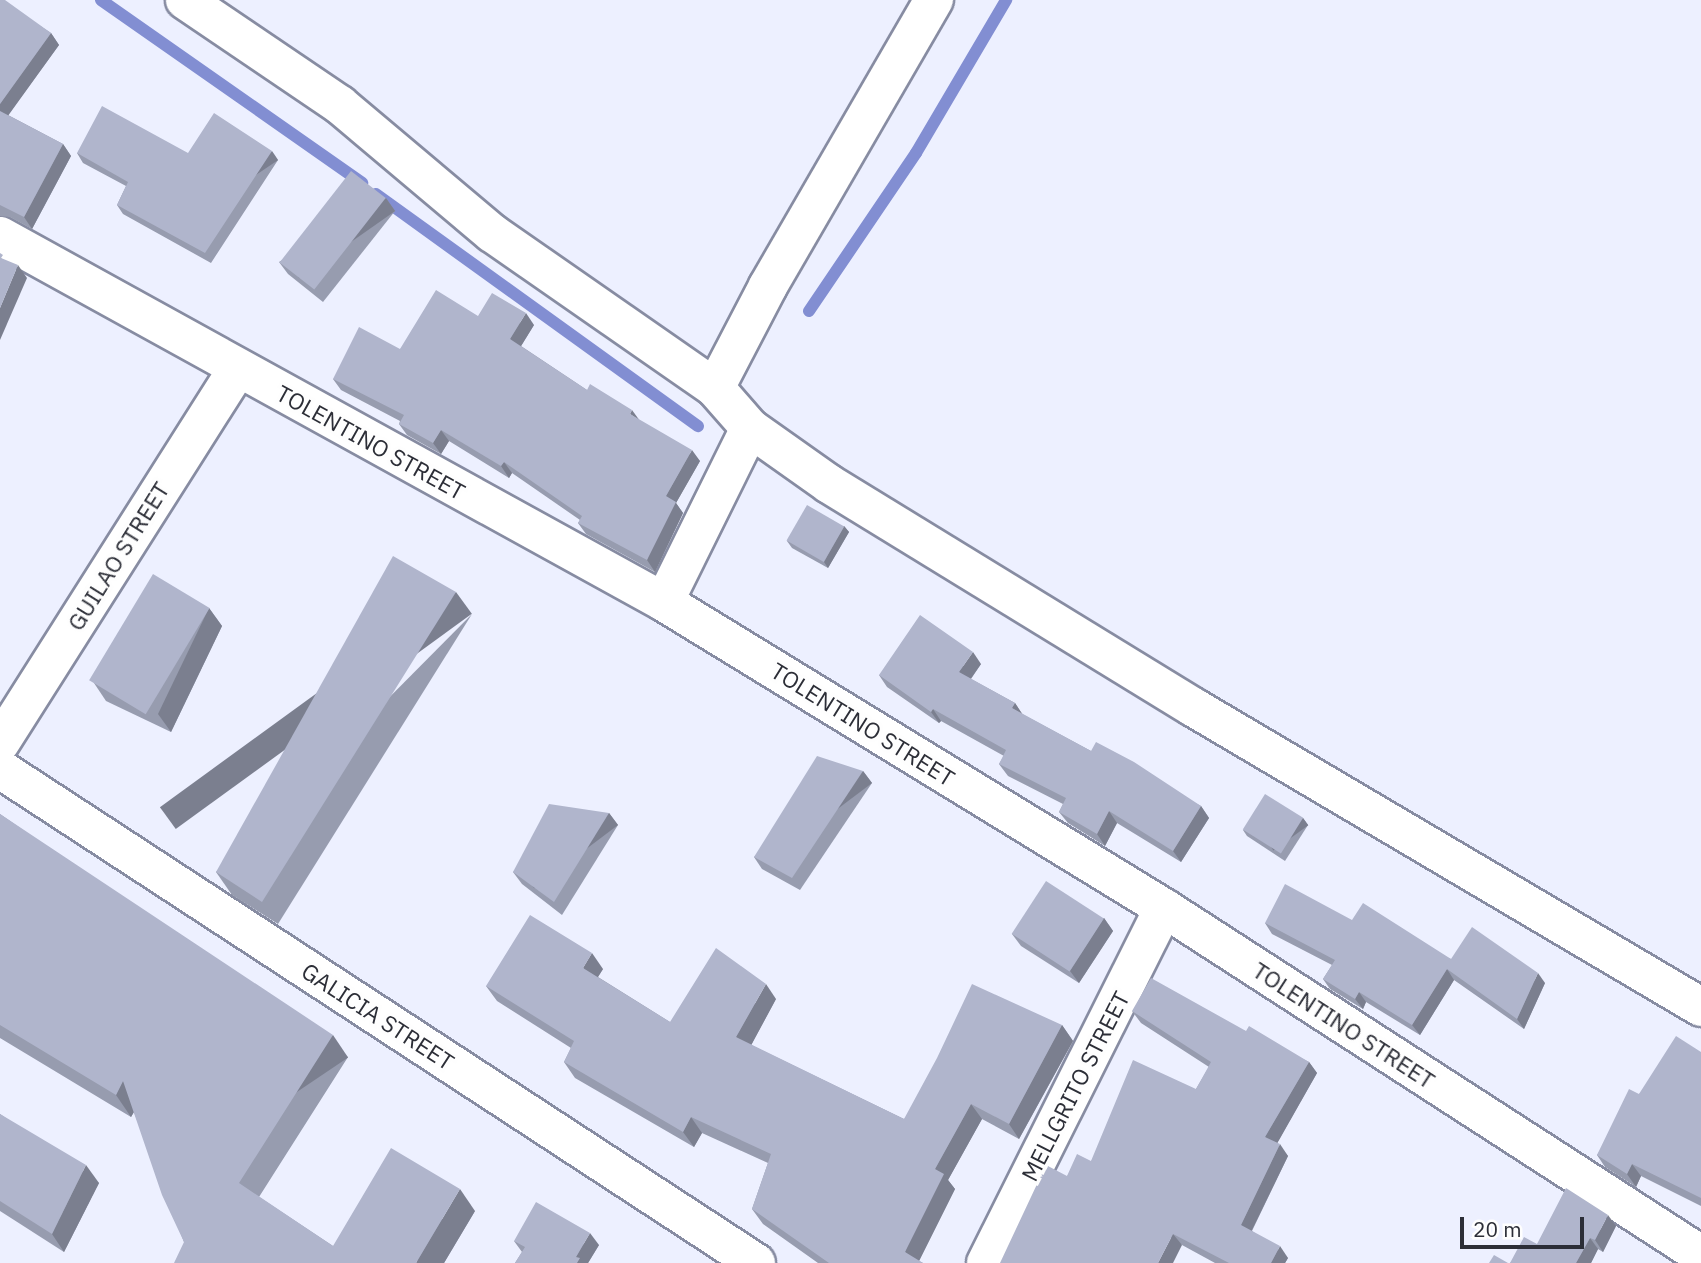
<!DOCTYPE html>
<html>
<head>
<meta charset="utf-8">
<style>
	body { margin:0 }
	#map { position:relative; width:1701px; height:1263px; overflow:hidden; background:#edf0ff; font-family:"IBM Plex Sans",sans-serif }
	div>[style] { position:absolute }
	.stream>* { height:12px; margin:-6px; padding:0 6px; transform-origin:6px; border-radius:6px; background:#828ed2 }
	.roads { filter:drop-shadow(2px 0 #878ca2) drop-shadow(-2px 0 #878ca2) drop-shadow(0 2px #878ca2) drop-shadow(0 -2px #878ca2) }
	.minor>* { height:38px; margin:-19px; padding:0 19px; transform-origin:19px; border-radius:19px; background:#fff }
	.wall>* { inset:0; background:#979caf }
	.shaded-wall>* { inset:0; background:#7b7f8f; transform-origin:0 0 }
	.building>* { inset:0; background:#b0b5cc; transform-origin:0 0 }
	span { translate:-50% -50%; white-space:nowrap; text-align:center; line-height:1.15; -webkit-text-stroke:7px #fefefe; paint-order:stroke }
	.street-label { font-size:23px; color:#2c2e37 }
	.scale { position:absolute; left:1460px; top:1217px; width:124px; height:32px; box-sizing:border-box; border:4px solid #2c2e37; border-top:0; padding-left:9px; font-size:21px; line-height:24px; white-space:nowrap; color:#2c2e37; -webkit-text-stroke:5px #fefefe; paint-order:stroke }
</style>
</head>
<body>
<div id="map">
	<div class="stream">
		<i style="left:101px;top:0;width:319px;rotate:35deg"></i>
		<i style="left:376px;top:194px;width:397px;rotate:35.8deg"></i>
		<i style="left:809px;top:311px;width:191px;rotate:-55.9deg"></i>
		<i style="left:916px;top:153px;width:178px;rotate:-59.5deg"></i>
	</div>
	<div class="roads">
		<div class="minor">
			<i style="left:185px;top:0;width:187px;rotate:34.1deg"></i>
			<i style="left:340px;top:105px;width:199px;rotate:40.1deg"></i>
			<i style="left:492px;top:233px;width:272px;rotate:34.8deg"></i>
			<i style="left:0;top:236px;width:758px;rotate:28.86deg"></i>
			<i style="left:664px;top:602px;width:586px;rotate:31.47deg"></i>
			<i style="left:1164px;top:908px;width:639px;rotate:32.87deg"></i>
			<i style="left:750px;top:428px;width:97px;rotate:35.3deg"></i>
			<i style="left:829px;top:484px;width:427px;rotate:31.5deg"></i>
			<i style="left:1193px;top:707px;width:590px;rotate:30.56deg"></i>
			<i style="left:664px;top:602px;width:194px;rotate:-63.7deg"></i>
			<i style="left:750px;top:428px;width:53px;rotate:-131.2deg"></i>
			<i style="left:715px;top:388px;width:115px;rotate:-62.5deg"></i>
			<i style="left:768px;top:286px;width:331px;rotate:-59.9deg"></i>
			<i style="left:0;top:743px;width:443px;rotate:-57.6deg"></i>
			<i style="left:0;top:769px;width:903px;rotate:33.16deg"></i>
			<i style="left:986px;top:1263px;width:397px;rotate:-63.4deg"></i>
		</div>
	</div>
	<div class="wall">
		<i style="clip-path:polygon(0 0,51px 33px,59px 45px,8px 115px,63px 144px,71px 156px,32px 229px,10px 217px,0 216px)"></i>
		<i style="clip-path:polygon(77px 153px,188px 153px,278px 160px,211px 263px,123px 214px,117px 205px,126px 186px,83px 163px)"></i>
		<i style="clip-path:polygon(386px 198px,395px 211px,323px 302px,288px 274px,279px 262px)"></i>
		<i style="clip-path:polygon(478px 316px,534px 325px,521px 346px,587px 390px,639px 420px,700px 461px,676px 503px,683px 513px,655px 572px,586px 534px,578px 523px,580px 520px,512px 473px,509px 478px,449px 441px,441px 454px,407px 435px,399px 424px,400px 421px,341px 390px,333px 379px,400px 349px)"></i>
		<i style="clip-path:polygon(844px 526px,849px 532px,828px 568px,792px 548px,787px 541px)"></i>
		<i style="clip-path:polygon(209px 608px,222px 626px,171px 732px,106px 701px,94px 683px)"></i>
		<i style="clip-path:polygon(472px 614px,278px 924px,232px 895px,216px 872px)"></i>
		<i style="clip-path:polygon(981px 664px,971px 679px,1015px 703px,1022px 714px,1091px 751px,1201px 806px,1209px 818px,1181px 862px,1117px 823px,1105px 846px,1068px 823px,1059px 812px,1063px 804px,1008px 776px,999px 764px,1004px 756px,941px 721px,939px 723px,887px 687px,879px 675px)"></i>
		<i style="clip-path:polygon(863px 771px,872px 783px,800px 890px,762px 869px,754px 857px)"></i>
		<i style="clip-path:polygon(609px 813px,618px 825px,562px 915px,522px 884px,513px 872px)"></i>
		<i style="clip-path:polygon(0 814px,348px 1057px,259px 1197px,333px 1246px,475px 1211px,444px 1263px,184px 1242px,134px 1112px,131px 1117px,0 1038px)"></i>
		<i style="clip-path:polygon(1303px 818px,1308px 825px,1285px 861px,1247px 836px,1243px 830px)"></i>
		<i style="clip-path:polygon(1104px 918px,1113px 931px,1079px 983px,1021px 946px,1012px 934px)"></i>
		<i style="clip-path:polygon(1352px 920px,1451px 959px,1545px 983px,1524px 1029px,1454px 980px,1420px 1035px,1366px 1002px,1363px 1009px,1330px 989px,1323px 979px,1332px 965px,1272px 934px,1265px 923px)"></i>
		<i style="clip-path:polygon(603px 969px,598px 977px,670px 1022px,776px 999px,751px 1045px,904px 1119px,1062px 1025px,1073px 1041px,1019px 1139px,982px 1119px,948px 1180px,955px 1189px,919px 1261px,923px 1263px,818px 1263px,763px 1224px,752px 1209px,768px 1163px,702px 1133px,694px 1147px,575px 1078px,564px 1062px,571px 1048px,497px 1001px,486px 986px)"></i>
		<i style="clip-path:polygon(1132px 1011px,1246px 1031px,1309px 1062px,1317px 1073px,1277px 1143px,1288px 1156px,1252px 1231px,1288px 1258px,1285px 1263px,1215px 1263px,1182px 1245px,1067px 1176px,1091px 1161px,1196px 1089px,1209px 1067px,1141px 1023px)"></i>
		<i style="clip-path:polygon(1701px 1052px,1701px 1206px,1641px 1176px,1636px 1187px,1605px 1167px,1597px 1155px,1639px 1094px)"></i>
		<i style="clip-path:polygon(0 1114px,99px 1183px,64px 1252px,0 1211px)"></i>
		<i style="clip-path:polygon(1616px 1226px,1603px 1252px,1598px 1249px,1591px 1263px,1510px 1263px,1537px 1244px)"></i>
		<i style="clip-path:polygon(514px 1241px,599px 1245px,588px 1263px,515px 1263px,522px 1252px)"></i>
	</div>
	<div class="shaded-wall">
		<i style="clip-path:polygon(51px 33px,59px 45px,5px 120px,0 114px,0 104px)"></i>
		<i style="clip-path:polygon(63px 144px,71px 156px,32px 229px,24px 217px)"></i>
		<i style="left:272px;top:151px;width:11px;height:122px;rotate:56deg"></i>
		<i style="left:386px;top:198px;width:16px;height:117px;rotate:55deg"></i>
		<i style="clip-path:polygon(18px 265px,27px 278px,0 340px,0 308px)"></i>
		<i style="clip-path:polygon(526px 313px,534px 325px,518px 351px,510px 339px)"></i>
		<i style="clip-path:polygon(632px 410px,640px 421px,630px 414px)"></i>
		<i style="clip-path:polygon(441px 430px,449px 441px,441px 454px,433px 443px)"></i>
		<i style="clip-path:polygon(692px 450px,700px 461px,676px 503px,683px 513px,655px 572px,647px 560px,666px 496px)"></i>
		<i style="clip-path:polygon(504px 462px,512px 473px,509px 478px,501px 466px)"></i>
		<i style="clip-path:polygon(844px 526px,849px 532px,828px 568px,824px 562px)"></i>
		<i style="left:456px;top:592px;width:27px;height:366px;rotate:54deg"></i>
		<i style="clip-path:polygon(209px 608px,222px 626px,171px 732px,158px 714px)"></i>
		<i style="clip-path:polygon(973px 652px,981px 664px,967px 684px,959px 672px)"></i>
		<i style="clip-path:polygon(1015px 703px,1023px 715px,1012px 708px)"></i>
		<i style="clip-path:polygon(933px 709px,941px 721px,939px 723px,931px 712px)"></i>
		<i style="left:863px;top:771px;width:15px;height:128px;rotate:53deg"></i>
		<i style="clip-path:polygon(1201px 806px,1209px 818px,1181px 862px,1173px 851px)"></i>
		<i style="clip-path:polygon(1109px 811px,1117px 823px,1105px 846px,1097px 834px)"></i>
		<i style="left:609px;top:813px;width:15px;height:105px;rotate:53deg"></i>
		<i style="left:1303px;top:818px;width:9px;height:43px;rotate:54deg"></i>
		<i style="clip-path:polygon(1104px 918px,1113px 931px,1079px 983px,1070px 971px)"></i>
		<i style="clip-path:polygon(592px 953px,603px 969px,594px 983px,583px 968px)"></i>
		<i style="clip-path:polygon(1447px 969px,1454px 980px,1420px 1035px,1412px 1025px)"></i>
		<i style="clip-path:polygon(1538px 973px,1545px 983px,1524px 1029px,1517px 1019px)"></i>
		<i style="clip-path:polygon(766px 984px,776px 999px,747px 1053px,736px 1037px)"></i>
		<i style="clip-path:polygon(1359px 992px,1366px 1002px,1363px 1009px,1355px 999px)"></i>
		<i style="clip-path:polygon(1062px 1025px,1073px 1041px,1019px 1139px,1009px 1124px)"></i>
		<i style="left:333px;top:1035px;width:27px;height:175px;rotate:56deg"></i>
		<i style="clip-path:polygon(1309px 1062px,1317px 1073px,1274px 1149px,1265px 1137px)"></i>
		<i style="clip-path:polygon(123px 1081px,139px 1103px,131px 1117px,116px 1095px)"></i>
		<i style="clip-path:polygon(971px 1104px,982px 1119px,948px 1180px,955px 1189px,918px 1263px,905px 1252px,935px 1169px)"></i>
		<i style="clip-path:polygon(691px 1117px,702px 1133px,694px 1147px,683px 1132px)"></i>
		<i style="clip-path:polygon(1280px 1144px,1288px 1156px,1249px 1236px,1241px 1225px)"></i>
		<i style="clip-path:polygon(1632px 1164px,1641px 1176px,1636px 1187px,1627px 1174px)"></i>
		<i style="clip-path:polygon(86px 1165px,99px 1183px,64px 1252px,52px 1234px)"></i>
		<i style="clip-path:polygon(460px 1189px,475px 1211px,444px 1263px,416px 1263px)"></i>
		<i style="clip-path:polygon(1608px 1215px,1616px 1226px,1603px 1252px,1595px 1240px)"></i>
		<i style="clip-path:polygon(590px 1233px,599px 1245px,588px 1263px,577px 1263px,576px 1257px)"></i>
		<i style="clip-path:polygon(1173px 1234px,1182px 1245px,1173px 1263px,1158px 1263px)"></i>
		<i style="clip-path:polygon(1590px 1238px,1598px 1249px,1591px 1263px,1576px 1263px)"></i>
		<i style="clip-path:polygon(1280px 1246px,1288px 1258px,1285px 1263px,1271px 1263px)"></i>
	</div>
	<div class="building">
		<i style="clip-path:polygon(0 0,5px 0,51px 33px,0 104px)"></i>
		<i style="clip-path:polygon(102px 106px,188px 153px,214px 113px,272px 151px,205px 253px,117px 205px,128px 182px,77px 153px)"></i>
		<i style="clip-path:polygon(0 111px,63px 144px,24px 217px,0 205px)"></i>
		<i style="left:351px;top:171px;width:44px;height:116px;rotate:38deg"></i>
		<i style="clip-path:polygon(0 253px,3px 255px,1px 258px,18px 265px,0 308px)"></i>
		<i style="clip-path:polygon(436px 290px,478px 316px,492px 293px,526px 313px,510px 339px,587px 390px,590px 384px,632px 410px,630px 414px,692px 450px,666px 496px,676px 502px,647px 560px,578px 523px,582px 516px,504px 462px,501px 466px,441px 430px,433px 443px,399px 424px,404px 415px,333px 379px,359px 327px,400px 349px)"></i>
		<i style="left:807px;top:505px;width:43px;height:41px;rotate:30deg"></i>
		<i style="clip-path:polygon(393px 556px,456px 592px,262px 902px,216px 872px)"></i>
		<i style="left:153px;top:574px;width:66px;height:124px;rotate:31deg"></i>
		<i style="clip-path:polygon(920px 615px,973px 652px,959px 672px,1015px 703px,1012px 708px,1091px 751px,1096px 742px,1134px 762px,1201px 806px,1173px 851px,1109px 811px,1097px 834px,1059px 812px,1066px 798px,999px 764px,1006px 750px,933px 709px,931px 712px,879px 675px)"></i>
		<i style="clip-path:polygon(817px 756px,863px 771px,792px 878px,754px 857px)"></i>
		<i style="left:1265px;top:794px;width:45px;height:42px;rotate:32deg"></i>
		<i style="clip-path:polygon(549px 804px,609px 813px,554px 902px,513px 872px)"></i>
		<i style="clip-path:polygon(0 814px,333px 1035px,239px 1183px,333px 1246px,391px 1148px,460px 1189px,416px 1263px,174px 1263px,184px 1242px,162px 1195px,123px 1081px,116px 1095px,0 1025px)"></i>
		<i style="left:1046px;top:881px;width:69px;height:63px;rotate:33deg"></i>
		<i style="clip-path:polygon(1285px 884px,1352px 920px,1363px 903px,1451px 959px,1472px 927px,1538px 973px,1517px 1019px,1447px 969px,1412px 1025px,1359px 992px,1355px 999px,1323px 979px,1335px 960px,1265px 923px)"></i>
		<i style="clip-path:polygon(530px 915px,592px 953px,583px 968px,670px 1022px,716px 948px,766px 984px,736px 1037px,904px 1119px,937px 1058px,972px 984px,1062px 1025px,1009px 1124px,971px 1104px,935px 1169px,944px 1174px,905px 1252px,923px 1263px,829px 1263px,752px 1209px,771px 1154px,691px 1117px,683px 1132px,564px 1062px,574px 1041px,486px 986px)"></i>
		<i style="clip-path:polygon(1151px 978px,1246px 1031px,1249px 1026px,1309px 1062px,1265px 1137px,1280px 1144px,1241px 1225px,1280px 1246px,1271px 1263px,1229px 1263px,1173px 1234px,1158px 1263px,1000px 1263px,1046px 1165px,1067px 1176px,1077px 1154px,1091px 1161px,1133px 1060px,1196px 1089px,1211px 1062px,1132px 1011px)"></i>
		<i style="clip-path:polygon(1676px 1036px,1701px 1052px,1701px 1198px,1632px 1164px,1627px 1174px,1597px 1155px,1629px 1089px,1639px 1094px)"></i>
		<i style="clip-path:polygon(0 1114px,86px 1165px,52px 1234px,0 1201px)"></i>
		<i style="clip-path:polygon(1566px 1188px,1608px 1215px,1595px 1240px,1590px 1238px,1576px 1263px,1510px 1263px,1524px 1237px,1537px 1244px)"></i>
		<i style="clip-path:polygon(536px 1202px,590px 1233px,576px 1257px,580px 1258px,577px 1263px,515px 1263px,525px 1247px,514px 1241px)"></i>
		<i style="clip-path:polygon(1494px 1255px,1508px 1263px,1489px 1263px)"></i>
	</div>
	<div class="street-label">
		<span style="left:371px;top:442px;rotate:29deg">TOLENTINO STREET</span>
		<span style="left:118px;top:556px;rotate:-58deg">GUILAO STREET</span>
		<span style="left:863px;top:724px;rotate:32deg">TOLENTINO STREET</span>
		<span style="left:378px;top:1016px;rotate:33deg">GALICIA STREET</span>
		<span style="left:1344px;top:1025px;rotate:33deg">TOLENTINO STREET</span>
		<span style="left:1075px;top:1086px;rotate:-63deg">MELLGRITO STREET</span>
	</div>
	<div class="scale">20 m</div>
</div>
</body>
</html>
